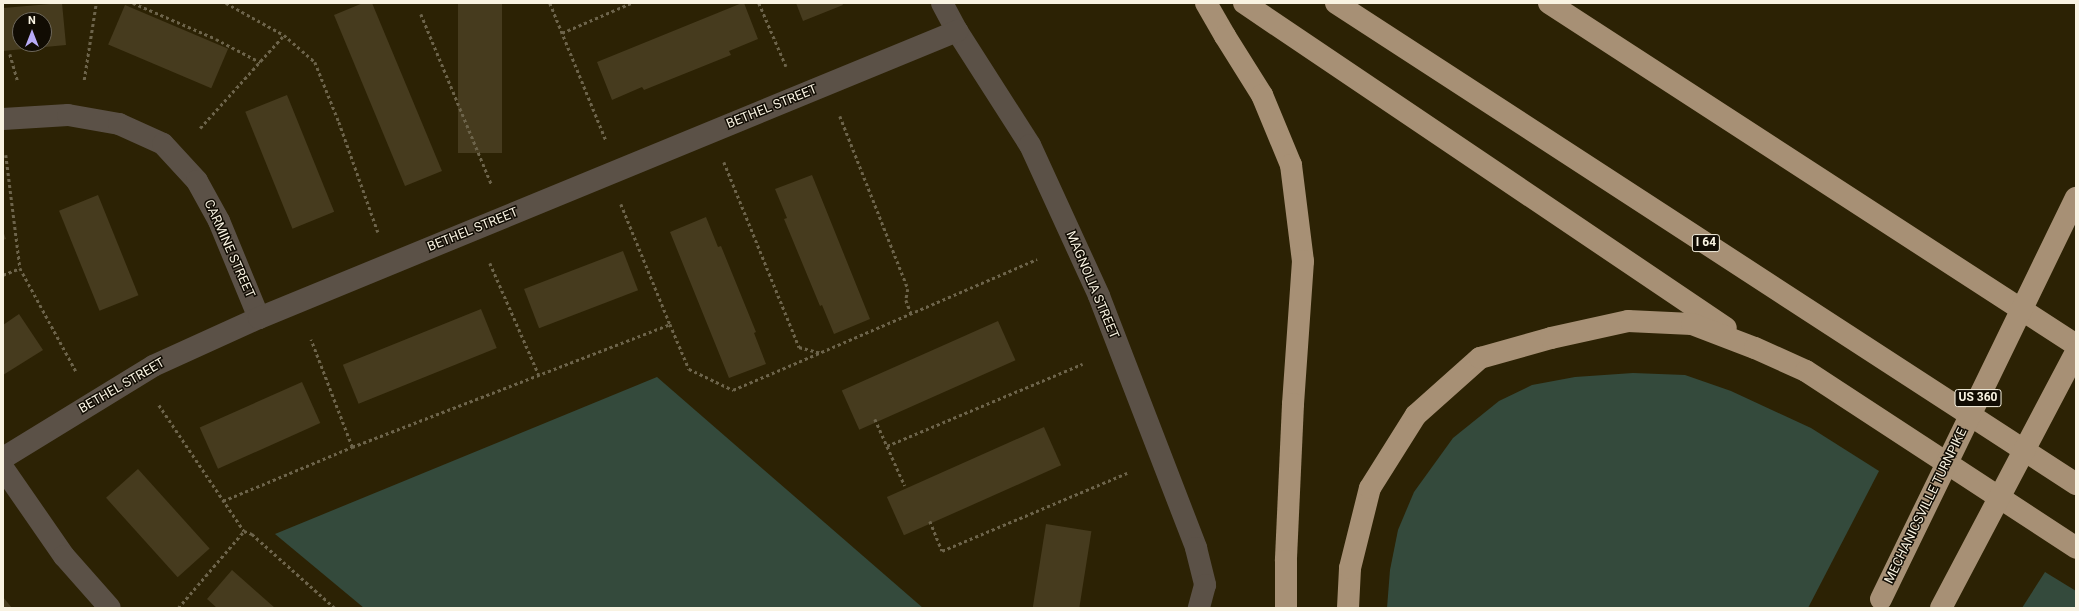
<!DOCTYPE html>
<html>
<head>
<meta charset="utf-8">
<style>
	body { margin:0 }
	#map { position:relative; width:2079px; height:611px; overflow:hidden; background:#2c2204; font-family:Roboto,sans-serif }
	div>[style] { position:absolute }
	.green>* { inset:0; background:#344a3c }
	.building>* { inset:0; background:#463b1e; transform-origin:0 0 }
	.path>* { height:2.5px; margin-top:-1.25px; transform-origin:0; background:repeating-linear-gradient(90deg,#6d644b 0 3px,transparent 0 6px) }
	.minor>* { height:22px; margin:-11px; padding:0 11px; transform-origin:11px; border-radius:11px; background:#5b5147 }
	.highway>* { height:22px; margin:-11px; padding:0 11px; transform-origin:11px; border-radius:11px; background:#a79075 }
	.highway-bridge>* { height:22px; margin:-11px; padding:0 11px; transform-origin:11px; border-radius:11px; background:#a79075 }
	span { translate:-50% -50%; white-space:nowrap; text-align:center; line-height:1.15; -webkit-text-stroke:3px #110c03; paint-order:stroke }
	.shield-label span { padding:1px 3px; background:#110c03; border:1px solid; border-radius:3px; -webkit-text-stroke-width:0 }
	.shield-label { font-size:12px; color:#f9f3e2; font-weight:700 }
	.street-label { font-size:13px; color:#f9f3e2 }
	.frame { position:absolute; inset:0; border:4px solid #f9f3e2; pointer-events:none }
	.north { position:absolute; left:12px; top:12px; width:40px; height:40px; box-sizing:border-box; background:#110c03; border:1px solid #6e685c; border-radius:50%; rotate:0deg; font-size:11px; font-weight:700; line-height:16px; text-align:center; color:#f9f3e2 }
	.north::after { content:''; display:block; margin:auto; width:14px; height:18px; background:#b8abf7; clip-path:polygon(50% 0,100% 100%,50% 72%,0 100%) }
</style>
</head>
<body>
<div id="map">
	<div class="green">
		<i style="clip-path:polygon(1633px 373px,1685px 375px,1731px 391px,1811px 428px,1879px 471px,1808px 608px,1387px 608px,1390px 570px,1398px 530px,1414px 492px,1453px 438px,1499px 401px,1532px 385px,1575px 377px)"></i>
		<i style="clip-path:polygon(657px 377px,923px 608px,364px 608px,275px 534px)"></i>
		<i style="clip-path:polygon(2045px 572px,2076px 591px,2076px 608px,2022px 608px)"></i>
	</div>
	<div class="building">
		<i style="clip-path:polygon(evenodd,62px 3px,66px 45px,3px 51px,3px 8px,62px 3px,20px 20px,44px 20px,44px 44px,20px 44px,20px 20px)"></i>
		<i style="clip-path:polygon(363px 3px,372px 3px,442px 171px,405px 186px,334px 15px)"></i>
		<i style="left:458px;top:3px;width:44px;height:150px"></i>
		<i style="clip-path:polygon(742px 3px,744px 3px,758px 39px,729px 51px,731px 55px,644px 90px,642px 87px,612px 100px,597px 62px)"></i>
		<i style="clip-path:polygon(796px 3px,842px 3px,843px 5px,803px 21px)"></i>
		<i style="left:125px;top:5px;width:112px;height:43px;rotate:23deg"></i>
		<i style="left:287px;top:95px;width:126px;height:45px;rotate:68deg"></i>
		<i style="clip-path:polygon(812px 175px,870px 319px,834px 334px,822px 305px,820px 306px,784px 219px,787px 218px,775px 189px)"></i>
		<i style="left:98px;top:195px;width:108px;height:42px;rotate:68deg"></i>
		<i style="clip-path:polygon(706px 217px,718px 247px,721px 246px,756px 332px,754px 333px,766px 364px,729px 378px,670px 232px)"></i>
		<i style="clip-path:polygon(3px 231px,6px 239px,3px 240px)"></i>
		<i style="left:623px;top:251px;width:42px;height:106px;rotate:69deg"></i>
		<i style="left:481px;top:309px;width:42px;height:149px;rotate:68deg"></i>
		<i style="clip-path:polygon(19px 314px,43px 350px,3px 375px,3px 325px)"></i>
		<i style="left:998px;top:321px;width:43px;height:171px;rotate:66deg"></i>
		<i style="left:302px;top:382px;width:45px;height:112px;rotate:66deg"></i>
		<i style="left:1044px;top:427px;width:42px;height:172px;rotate:66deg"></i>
		<i style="left:138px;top:469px;width:107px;height:43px;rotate:48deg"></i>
		<i style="left:1046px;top:524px;width:46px;height:85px;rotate:9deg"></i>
		<i style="clip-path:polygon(232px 570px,275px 608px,217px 608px,207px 599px)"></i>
		<i style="clip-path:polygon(3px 597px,12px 608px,3px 608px)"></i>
	</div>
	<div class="path">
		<i style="left:133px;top:3px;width:90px;rotate:23.4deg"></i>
		<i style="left:216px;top:39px;width:50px;rotate:27.6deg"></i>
		<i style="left:226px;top:3px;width:66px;rotate:28.9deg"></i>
		<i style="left:284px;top:35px;width:41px;rotate:41.1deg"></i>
		<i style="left:315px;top:62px;width:65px;rotate:68.2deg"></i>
		<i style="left:339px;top:122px;width:117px;rotate:70.5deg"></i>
		<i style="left:550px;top:3px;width:148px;rotate:67.8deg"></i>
		<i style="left:759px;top:3px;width:69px;rotate:66.8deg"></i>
		<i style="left:421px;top:14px;width:185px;rotate:67.5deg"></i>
		<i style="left:562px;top:33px;width:75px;rotate:-23.5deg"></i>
		<i style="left:10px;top:54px;width:29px;rotate:74deg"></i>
		<i style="left:84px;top:80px;width:78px;rotate:-81.1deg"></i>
		<i style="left:840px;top:116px;width:186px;rotate:68.5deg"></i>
		<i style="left:908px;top:289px;width:11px;rotate:100deg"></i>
		<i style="left:906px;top:300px;width:14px;rotate:69deg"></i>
		<i style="left:200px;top:128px;width:125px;rotate:-47.9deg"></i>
		<i style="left:6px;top:155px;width:114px;rotate:82.9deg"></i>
		<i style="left:20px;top:268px;width:117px;rotate:61.5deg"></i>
		<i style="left:724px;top:162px;width:200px;rotate:67.9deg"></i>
		<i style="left:799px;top:347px;width:23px;rotate:15deg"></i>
		<i style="left:621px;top:204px;width:130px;rotate:67.8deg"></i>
		<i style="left:490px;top:263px;width:122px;rotate:66.4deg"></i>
		<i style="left:3px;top:275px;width:18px;rotate:-22deg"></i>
		<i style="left:159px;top:405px;width:152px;rotate:56deg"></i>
		<i style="left:244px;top:531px;width:9px;rotate:21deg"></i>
		<i style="left:252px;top:534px;width:111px;rotate:41.7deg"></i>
		<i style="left:875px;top:419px;width:73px;rotate:65.9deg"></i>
		<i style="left:887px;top:446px;width:212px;rotate:-22.8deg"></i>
		<i style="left:352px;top:447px;width:341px;rotate:-21.1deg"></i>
		<i style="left:670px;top:324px;width:49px;rotate:67.1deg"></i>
		<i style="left:689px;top:369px;width:49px;rotate:25.5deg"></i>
		<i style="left:733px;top:390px;width:331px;rotate:-23.3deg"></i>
		<i style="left:223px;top:501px;width:140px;rotate:-22.7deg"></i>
		<i style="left:352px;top:447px;width:115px;rotate:-111deg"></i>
		<i style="left:930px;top:521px;width:32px;rotate:68deg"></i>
		<i style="left:942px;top:551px;width:201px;rotate:-22.9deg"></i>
		<i style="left:178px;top:608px;width:101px;rotate:-49.4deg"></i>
	</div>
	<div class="minor">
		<i style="left:942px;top:3px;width:32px;rotate:62deg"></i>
		<i style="left:957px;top:31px;width:135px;rotate:57.4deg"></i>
		<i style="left:1030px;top:145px;width:166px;rotate:65.4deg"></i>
		<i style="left:1099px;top:296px;width:270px;rotate:68.9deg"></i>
		<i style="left:1196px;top:548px;width:38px;rotate:76deg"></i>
		<i style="left:1205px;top:585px;width:24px;rotate:105deg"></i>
		<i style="left:3px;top:119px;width:65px;rotate:-3.5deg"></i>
		<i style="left:68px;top:115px;width:52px;rotate:10deg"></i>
		<i style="left:119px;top:124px;width:48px;rotate:24.4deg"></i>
		<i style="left:163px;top:144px;width:50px;rotate:47.4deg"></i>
		<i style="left:197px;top:181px;width:46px;rotate:61.2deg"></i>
		<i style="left:219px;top:221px;width:105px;rotate:67.6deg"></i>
		<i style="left:3px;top:458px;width:176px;rotate:-31.5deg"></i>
		<i style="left:153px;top:366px;width:116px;rotate:-24.4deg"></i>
		<i style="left:259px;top:318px;width:755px;rotate:-22.35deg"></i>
		<i style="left:3px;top:468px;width:107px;rotate:55.3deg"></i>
		<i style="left:64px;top:556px;width:69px;rotate:48.5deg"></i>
	</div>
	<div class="highway">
		<i style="left:1206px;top:3px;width:38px;rotate:60deg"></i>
		<i style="left:1225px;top:36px;width:70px;rotate:57.9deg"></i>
		<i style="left:1262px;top:95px;width:76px;rotate:67.5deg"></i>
		<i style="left:1291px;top:165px;width:97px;rotate:82.9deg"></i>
		<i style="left:1303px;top:261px;width:143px;rotate:94deg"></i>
		<i style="left:1293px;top:404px;width:157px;rotate:92.6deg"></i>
		<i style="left:1286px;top:561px;width:47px;rotate:90deg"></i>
		<i style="left:1244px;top:3px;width:581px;rotate:33.99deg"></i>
		<i style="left:1336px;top:3px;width:883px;rotate:33.02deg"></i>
		<i style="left:1549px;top:3px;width:628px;rotate:32.98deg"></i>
		<i style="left:1348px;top:608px;width:40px;rotate:-87.1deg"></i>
		<i style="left:1350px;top:568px;width:82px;rotate:-76deg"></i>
		<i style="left:1370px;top:488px;width:86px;rotate:-57.8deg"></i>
		<i style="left:1416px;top:415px;width:86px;rotate:-41.7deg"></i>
		<i style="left:1480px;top:358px;width:74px;rotate:-15.7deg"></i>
		<i style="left:1551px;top:338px;width:79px;rotate:-12.4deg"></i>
		<i style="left:1628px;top:321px;width:64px;rotate:2.7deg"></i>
		<i style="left:1692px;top:324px;width:67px;rotate:20.9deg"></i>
		<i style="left:1755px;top:348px;width:56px;rotate:24.3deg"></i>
		<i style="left:1806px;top:371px;width:323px;rotate:33.2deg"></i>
	</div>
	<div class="highway-bridge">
		<i style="left:1881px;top:599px;width:446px;rotate:-64.1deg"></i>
		<i style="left:1941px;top:608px;width:289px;rotate:-62.2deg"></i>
	</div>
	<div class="shield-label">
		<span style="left:1706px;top:243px">I 64</span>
		<span style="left:1978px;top:398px">US 360</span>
	</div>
	<div class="street-label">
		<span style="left:772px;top:107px;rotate:-22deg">BETHEL STREET</span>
		<span style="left:473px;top:230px;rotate:-22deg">BETHEL STREET</span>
		<span style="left:229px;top:249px;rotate:66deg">CARMINE STREET</span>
		<span style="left:1092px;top:285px;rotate:67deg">MAGNOLIA STREET</span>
		<span style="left:122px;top:386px;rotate:-30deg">BETHEL STREET</span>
		<span style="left:1926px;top:506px;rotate:-64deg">MECHANICSVILLE TURNPIKE</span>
	</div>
	<div class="frame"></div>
	<div class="north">N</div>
</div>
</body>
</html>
